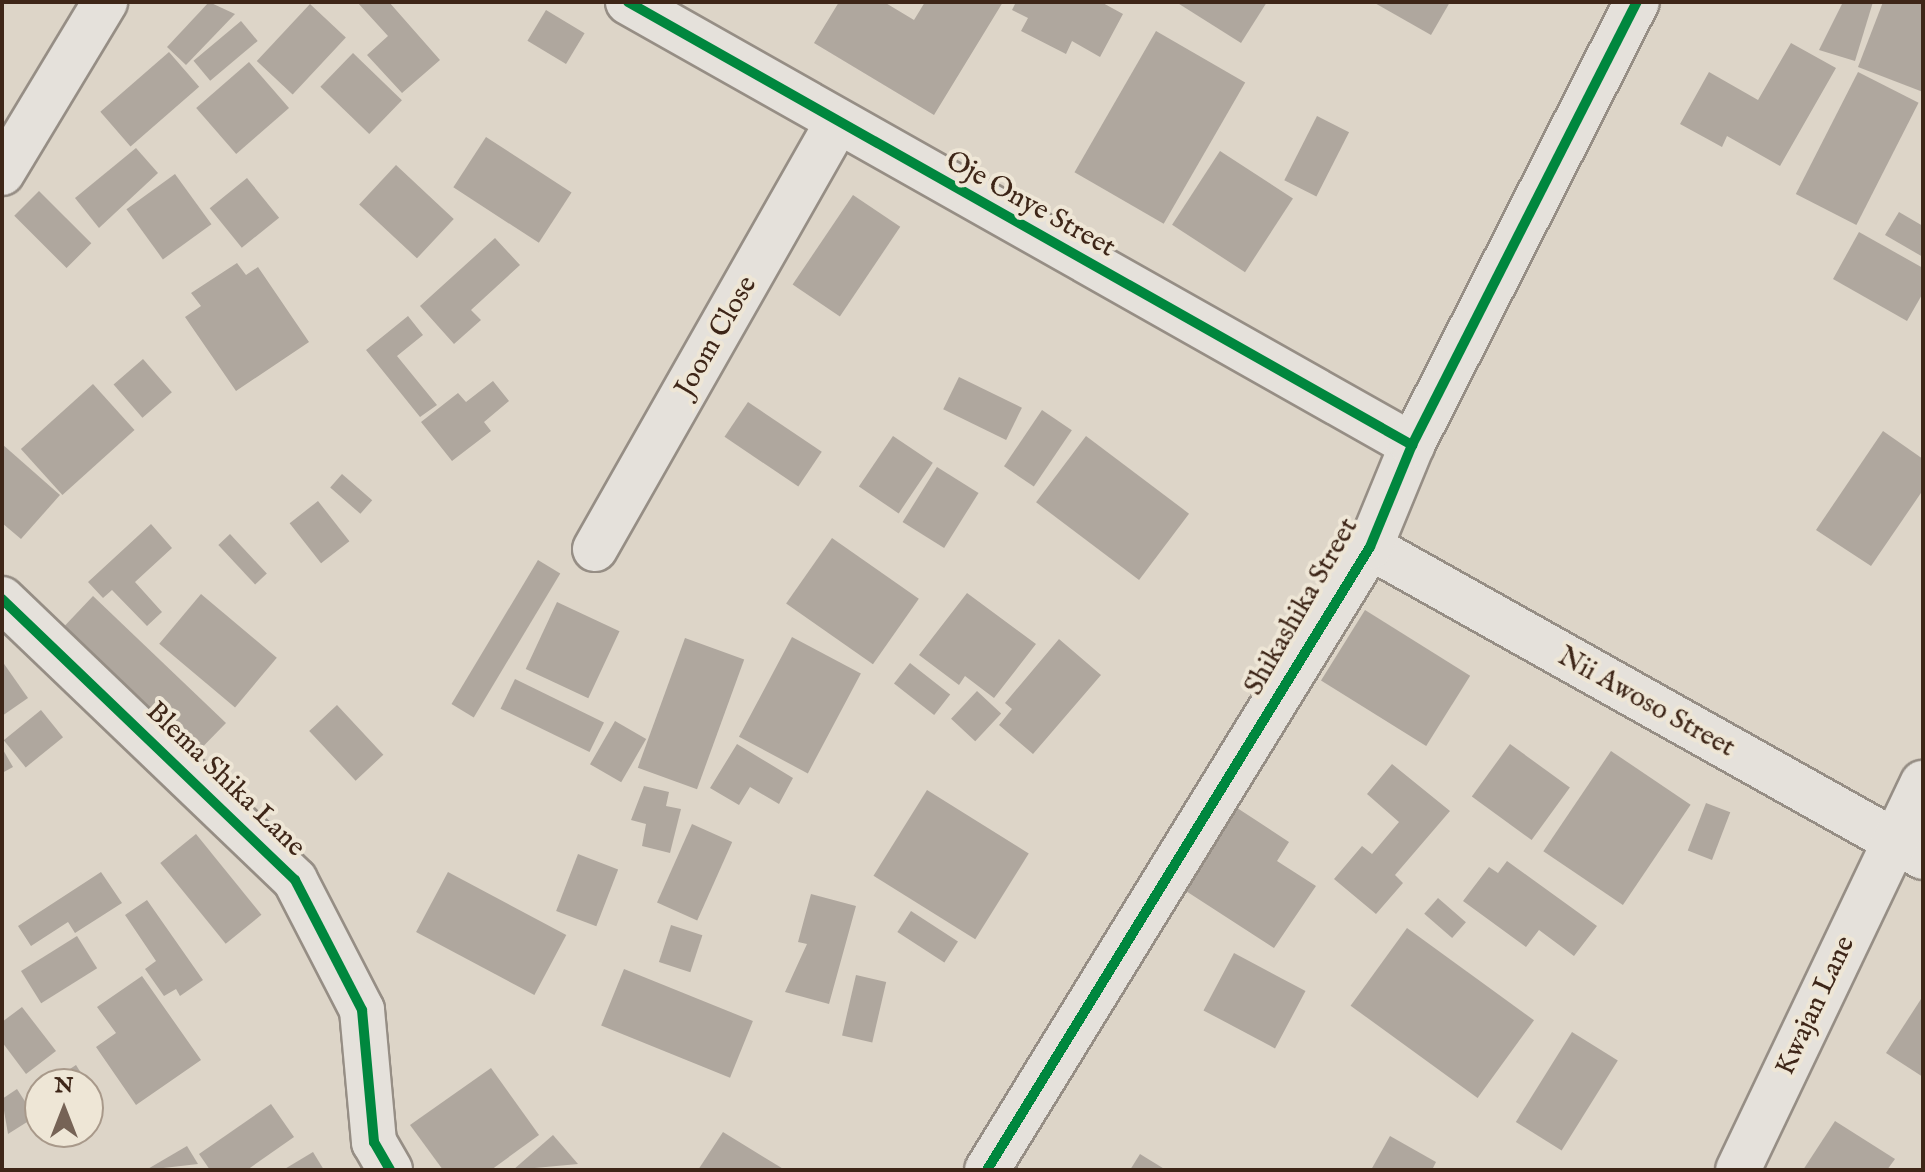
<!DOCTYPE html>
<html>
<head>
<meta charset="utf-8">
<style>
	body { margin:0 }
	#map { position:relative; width:1925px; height:1172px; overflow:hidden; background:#ddd5c8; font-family:"IM FELL English",serif }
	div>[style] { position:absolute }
	.building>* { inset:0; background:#afa79e; transform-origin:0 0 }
	.roads { filter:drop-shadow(2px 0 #968e85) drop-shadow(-2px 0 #968e85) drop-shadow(0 2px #968e85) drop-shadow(0 -2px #968e85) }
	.minor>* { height:44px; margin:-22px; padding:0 22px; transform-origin:22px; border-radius:22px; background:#e5e1db }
	.cycleway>* { height:10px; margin:-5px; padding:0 5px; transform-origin:5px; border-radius:5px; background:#00873e }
	span { translate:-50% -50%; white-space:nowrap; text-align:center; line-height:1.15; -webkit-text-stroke:8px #eee6d6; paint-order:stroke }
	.street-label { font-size:28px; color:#3e2618 }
	.frame { position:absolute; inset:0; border:4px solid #3e2618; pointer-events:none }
	.north { position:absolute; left:24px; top:1068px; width:80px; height:80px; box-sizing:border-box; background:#eee6d6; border:2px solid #a8998a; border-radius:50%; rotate:0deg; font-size:22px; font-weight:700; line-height:32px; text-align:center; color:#3e2618 }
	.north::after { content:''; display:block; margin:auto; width:28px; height:36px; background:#766356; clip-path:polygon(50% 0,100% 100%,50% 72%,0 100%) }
</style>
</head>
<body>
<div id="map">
	<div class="building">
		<i style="clip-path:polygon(209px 2px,235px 14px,186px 65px,167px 47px)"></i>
		<i style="clip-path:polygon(357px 2px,389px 2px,440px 60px,402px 93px,367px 55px,388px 36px)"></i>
		<i style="clip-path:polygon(839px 2px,884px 2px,914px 20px,925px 2px,1003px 2px,934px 115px,814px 43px)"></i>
		<i style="clip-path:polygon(1016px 2px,1101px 2px,1123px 14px,1100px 57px,1072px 41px,1066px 54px,1021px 31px,1028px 18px,1012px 10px)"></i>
		<i style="clip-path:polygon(1176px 2px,1267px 2px,1241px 43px)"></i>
		<i style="clip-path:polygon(1373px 2px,1450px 2px,1431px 35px)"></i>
		<i style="clip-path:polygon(1843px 2px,1873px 2px,1855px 61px,1819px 50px)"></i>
		<i style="clip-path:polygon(1883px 2px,1923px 2px,1923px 92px,1858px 67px)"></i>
		<i style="left:310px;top:4px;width:49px;height:78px;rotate:43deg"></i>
		<i style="left:546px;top:10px;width:45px;height:36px;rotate:31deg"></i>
		<i style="left:241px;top:21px;width:26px;height:62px;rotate:50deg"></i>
		<i style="left:1156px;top:31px;width:103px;height:163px;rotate:30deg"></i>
		<i style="clip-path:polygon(1791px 43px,1836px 68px,1780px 166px,1727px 136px,1722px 147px,1680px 124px,1709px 72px,1758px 100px)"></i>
		<i style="left:169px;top:52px;width:46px;height:91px;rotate:49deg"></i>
		<i style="left:353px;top:53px;width:68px;height:47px;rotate:44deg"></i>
		<i style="left:249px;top:62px;width:61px;height:70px;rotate:49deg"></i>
		<i style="left:1858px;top:72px;width:68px;height:137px;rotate:27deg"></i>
		<i style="left:1317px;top:116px;width:36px;height:72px;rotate:27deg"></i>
		<i style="left:486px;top:137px;width:102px;height:60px;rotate:33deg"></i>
		<i style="clip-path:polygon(136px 148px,158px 173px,99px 228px,75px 198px)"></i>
		<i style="left:1220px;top:151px;width:87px;height:88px;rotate:33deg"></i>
		<i style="left:396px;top:165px;width:79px;height:54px;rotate:43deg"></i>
		<i style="left:175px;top:174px;width:62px;height:60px;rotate:54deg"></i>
		<i style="left:247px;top:178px;width:51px;height:48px;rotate:51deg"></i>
		<i style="left:39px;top:191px;width:74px;height:35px;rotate:45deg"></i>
		<i style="left:853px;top:195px;width:57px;height:108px;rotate:34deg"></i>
		<i style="clip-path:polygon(1899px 212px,1923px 226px,1923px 257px,1885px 235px)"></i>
		<i style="clip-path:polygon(1859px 232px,1923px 268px,1923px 293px,1907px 321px,1833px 279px)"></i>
		<i style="clip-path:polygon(495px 238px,520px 265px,471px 310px,481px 320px,454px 344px,420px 306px)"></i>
		<i style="clip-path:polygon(237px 263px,246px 275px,258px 267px,309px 342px,236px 391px,185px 317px,201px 306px,191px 293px)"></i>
		<i style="clip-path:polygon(408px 316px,423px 335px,397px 356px,437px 405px,420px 417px,366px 350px)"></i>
		<i style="left:143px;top:359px;width:44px;height:39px;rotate:49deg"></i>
		<i style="left:959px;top:377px;width:70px;height:36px;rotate:26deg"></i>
		<i style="clip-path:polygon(493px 381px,509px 401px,484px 422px,491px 431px,452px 461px,421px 422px,458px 393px,466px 402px)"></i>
		<i style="left:93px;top:384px;width:62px;height:97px;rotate:48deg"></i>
		<i style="left:748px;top:402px;width:89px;height:42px;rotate:34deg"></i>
		<i style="left:1042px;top:410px;width:36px;height:68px;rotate:34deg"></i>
		<i style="clip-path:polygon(1883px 431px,1923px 459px,1923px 490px,1871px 566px,1816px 530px)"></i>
		<i style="left:893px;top:436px;width:48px;height:61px;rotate:34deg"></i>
		<i style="left:1086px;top:436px;width:129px;height:83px;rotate:37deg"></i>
		<i style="clip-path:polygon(2px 444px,60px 495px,21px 539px,2px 523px)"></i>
		<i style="left:937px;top:467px;width:49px;height:65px;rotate:32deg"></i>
		<i style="left:342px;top:474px;width:40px;height:18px;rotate:41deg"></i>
		<i style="left:318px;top:501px;width:51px;height:36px;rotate:52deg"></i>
		<i style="clip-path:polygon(151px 524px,172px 548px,135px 582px,162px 612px,147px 626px,112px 590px,103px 598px,88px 582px)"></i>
		<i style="left:230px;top:534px;width:54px;height:16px;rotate:47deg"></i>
		<i style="left:832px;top:538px;width:106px;height:80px;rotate:35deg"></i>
		<i style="left:538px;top:560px;width:26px;height:168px;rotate:31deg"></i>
		<i style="clip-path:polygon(967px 593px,1036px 644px,994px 698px,965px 676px,959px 685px,919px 655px)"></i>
		<i style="left:201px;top:594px;width:99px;height:65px;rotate:40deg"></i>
		<i style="clip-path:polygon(93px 596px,226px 723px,183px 767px,57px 634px)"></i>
		<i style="left:557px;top:602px;width:69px;height:74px;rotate:25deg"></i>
		<i style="left:1365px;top:610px;width:124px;height:83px;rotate:32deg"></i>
		<i style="left:792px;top:637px;width:78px;height:113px;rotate:28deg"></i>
		<i style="left:685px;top:638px;width:63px;height:138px;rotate:20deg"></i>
		<i style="clip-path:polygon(1059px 639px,1101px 675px,1033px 754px,999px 725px,1012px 709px,1005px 703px)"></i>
		<i style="clip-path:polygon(2px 661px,28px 698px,2px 716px)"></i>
		<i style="left:910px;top:663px;width:51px;height:26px;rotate:38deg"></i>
		<i style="left:515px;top:679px;width:99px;height:33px;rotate:26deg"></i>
		<i style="left:977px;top:691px;width:33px;height:38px;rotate:43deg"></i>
		<i style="left:337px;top:705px;width:68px;height:38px;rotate:47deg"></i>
		<i style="left:41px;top:710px;width:35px;height:48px;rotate:51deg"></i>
		<i style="left:615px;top:721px;width:36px;height:50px;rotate:30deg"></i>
		<i style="clip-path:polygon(737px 744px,793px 778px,779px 804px,750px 787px,739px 805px,710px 788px)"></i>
		<i style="left:1510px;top:744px;width:74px;height:65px;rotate:36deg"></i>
		<i style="clip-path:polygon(2px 748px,13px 767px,2px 773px)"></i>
		<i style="left:1611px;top:751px;width:96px;height:121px;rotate:34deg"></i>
		<i style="clip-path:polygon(1392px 764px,1450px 811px,1395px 875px,1403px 883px,1376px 914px,1334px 879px,1362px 846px,1372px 854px,1399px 822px,1367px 794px)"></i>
		<i style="clip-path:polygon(644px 786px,669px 792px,666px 806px,681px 809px,670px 853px,642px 846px,646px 824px,631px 820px)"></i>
		<i style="left:927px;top:790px;width:120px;height:101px;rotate:32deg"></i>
		<i style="clip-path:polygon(1225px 800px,1289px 842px,1277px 861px,1316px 886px,1274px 948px,1172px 882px)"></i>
		<i style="left:1706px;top:803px;width:26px;height:51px;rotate:21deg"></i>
		<i style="left:692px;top:824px;width:44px;height:86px;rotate:24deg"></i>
		<i style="left:196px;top:834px;width:104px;height:46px;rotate:51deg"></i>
		<i style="left:578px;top:854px;width:43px;height:61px;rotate:21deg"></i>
		<i style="clip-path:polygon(1507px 861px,1597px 926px,1574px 956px,1539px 930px,1526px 947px,1463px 901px,1489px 867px,1498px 873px)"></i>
		<i style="clip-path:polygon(101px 872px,122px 903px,75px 933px,68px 922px,31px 946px,18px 926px)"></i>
		<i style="left:448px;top:872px;width:134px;height:68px;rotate:28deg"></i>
		<i style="clip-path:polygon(811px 894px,856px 906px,829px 1004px,785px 992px,807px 944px,798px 942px)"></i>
		<i style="left:1438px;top:898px;width:37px;height:21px;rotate:41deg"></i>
		<i style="clip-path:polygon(147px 900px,203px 980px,180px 996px,176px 989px,164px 996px,145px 969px,156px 961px,125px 915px)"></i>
		<i style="left:911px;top:911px;width:56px;height:25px;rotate:33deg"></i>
		<i style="left:671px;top:925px;width:33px;height:39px;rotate:18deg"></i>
		<i style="left:1407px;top:928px;width:157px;height:96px;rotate:36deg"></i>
		<i style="left:77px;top:936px;width:38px;height:66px;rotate:58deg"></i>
		<i style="left:1234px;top:953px;width:81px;height:65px;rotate:28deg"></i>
		<i style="left:624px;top:969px;width:139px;height:61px;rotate:22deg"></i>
		<i style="left:856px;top:975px;width:31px;height:62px;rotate:13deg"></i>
		<i style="clip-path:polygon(142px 976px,201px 1060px,136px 1105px,96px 1047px,116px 1033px,97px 1007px)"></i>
		<i style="clip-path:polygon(1923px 996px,1923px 1077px,1886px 1053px)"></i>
		<i style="clip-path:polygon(22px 1007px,56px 1051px,26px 1074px,2px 1042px,2px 1022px)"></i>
		<i style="left:1572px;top:1032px;width:54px;height:106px;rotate:32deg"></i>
		<i style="clip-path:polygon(76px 1065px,88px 1084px,47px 1084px)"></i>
		<i style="clip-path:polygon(491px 1068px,539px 1135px,491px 1170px,443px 1170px,410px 1125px)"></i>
		<i style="clip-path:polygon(40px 1088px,40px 1110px,30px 1095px)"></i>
		<i style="clip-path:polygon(17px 1089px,35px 1117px,8px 1134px,2px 1099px)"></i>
		<i style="clip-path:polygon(271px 1104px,294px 1137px,247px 1170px,210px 1170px,199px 1154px)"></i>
		<i style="clip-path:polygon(1835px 1121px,1895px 1159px,1887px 1170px,1803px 1170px)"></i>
		<i style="clip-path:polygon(723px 1132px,785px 1170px,698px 1170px)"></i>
		<i style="clip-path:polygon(553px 1135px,578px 1164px,513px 1170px)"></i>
		<i style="clip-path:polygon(1390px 1136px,1436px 1162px,1432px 1170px,1371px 1170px)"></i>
		<i style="clip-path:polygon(187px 1146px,198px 1164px,146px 1170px)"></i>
		<i style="clip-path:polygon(313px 1152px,324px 1170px,283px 1170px)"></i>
		<i style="clip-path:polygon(1140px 1154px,1166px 1170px,1130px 1170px)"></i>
	</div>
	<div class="roads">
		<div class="minor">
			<i style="left:628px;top:2px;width:901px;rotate:29.47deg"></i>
			<i style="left:2px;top:173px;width:200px;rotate:-58.9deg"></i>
			<i style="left:1370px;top:547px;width:634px;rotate:29.27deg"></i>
			<i style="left:595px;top:549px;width:489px;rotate:-60.4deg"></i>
			<i style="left:2px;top:599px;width:406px;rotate:43.8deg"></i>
			<i style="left:295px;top:880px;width:146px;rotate:62.7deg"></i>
			<i style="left:362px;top:1010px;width:133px;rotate:84.8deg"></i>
			<i style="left:374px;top:1142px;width:32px;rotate:60deg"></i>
			<i style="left:987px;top:1170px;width:731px;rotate:-58.42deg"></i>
			<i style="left:1370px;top:547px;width:110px;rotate:-67.6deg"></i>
			<i style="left:1412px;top:445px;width:497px;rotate:-63.1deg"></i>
			<i style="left:1738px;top:1170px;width:429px;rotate:-64.5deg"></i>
		</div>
	</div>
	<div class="cycleway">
		<i style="left:628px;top:2px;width:901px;rotate:29.47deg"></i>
		<i style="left:2px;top:599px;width:406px;rotate:43.8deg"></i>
		<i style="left:295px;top:880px;width:146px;rotate:62.7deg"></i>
		<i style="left:362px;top:1010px;width:133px;rotate:84.8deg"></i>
		<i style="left:374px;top:1142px;width:32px;rotate:60deg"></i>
		<i style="left:987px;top:1170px;width:731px;rotate:-58.42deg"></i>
		<i style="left:1370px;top:547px;width:110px;rotate:-67.6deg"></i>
		<i style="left:1412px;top:445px;width:497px;rotate:-63.1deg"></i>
	</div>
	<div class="street-label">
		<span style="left:1030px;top:205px;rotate:29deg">Oje Onye Street</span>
		<span style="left:717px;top:337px;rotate:-60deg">Joom Close</span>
		<span style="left:1302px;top:607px;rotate:-60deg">Shikashika Street</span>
		<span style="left:1646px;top:703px;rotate:29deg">Nii Awoso Street</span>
		<span style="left:225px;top:780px;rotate:44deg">Blema Shika Lane</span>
		<span style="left:1816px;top:1006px;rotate:-65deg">Kwajan Lane</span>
	</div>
	<div class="frame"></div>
	<div class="north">N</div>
</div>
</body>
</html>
